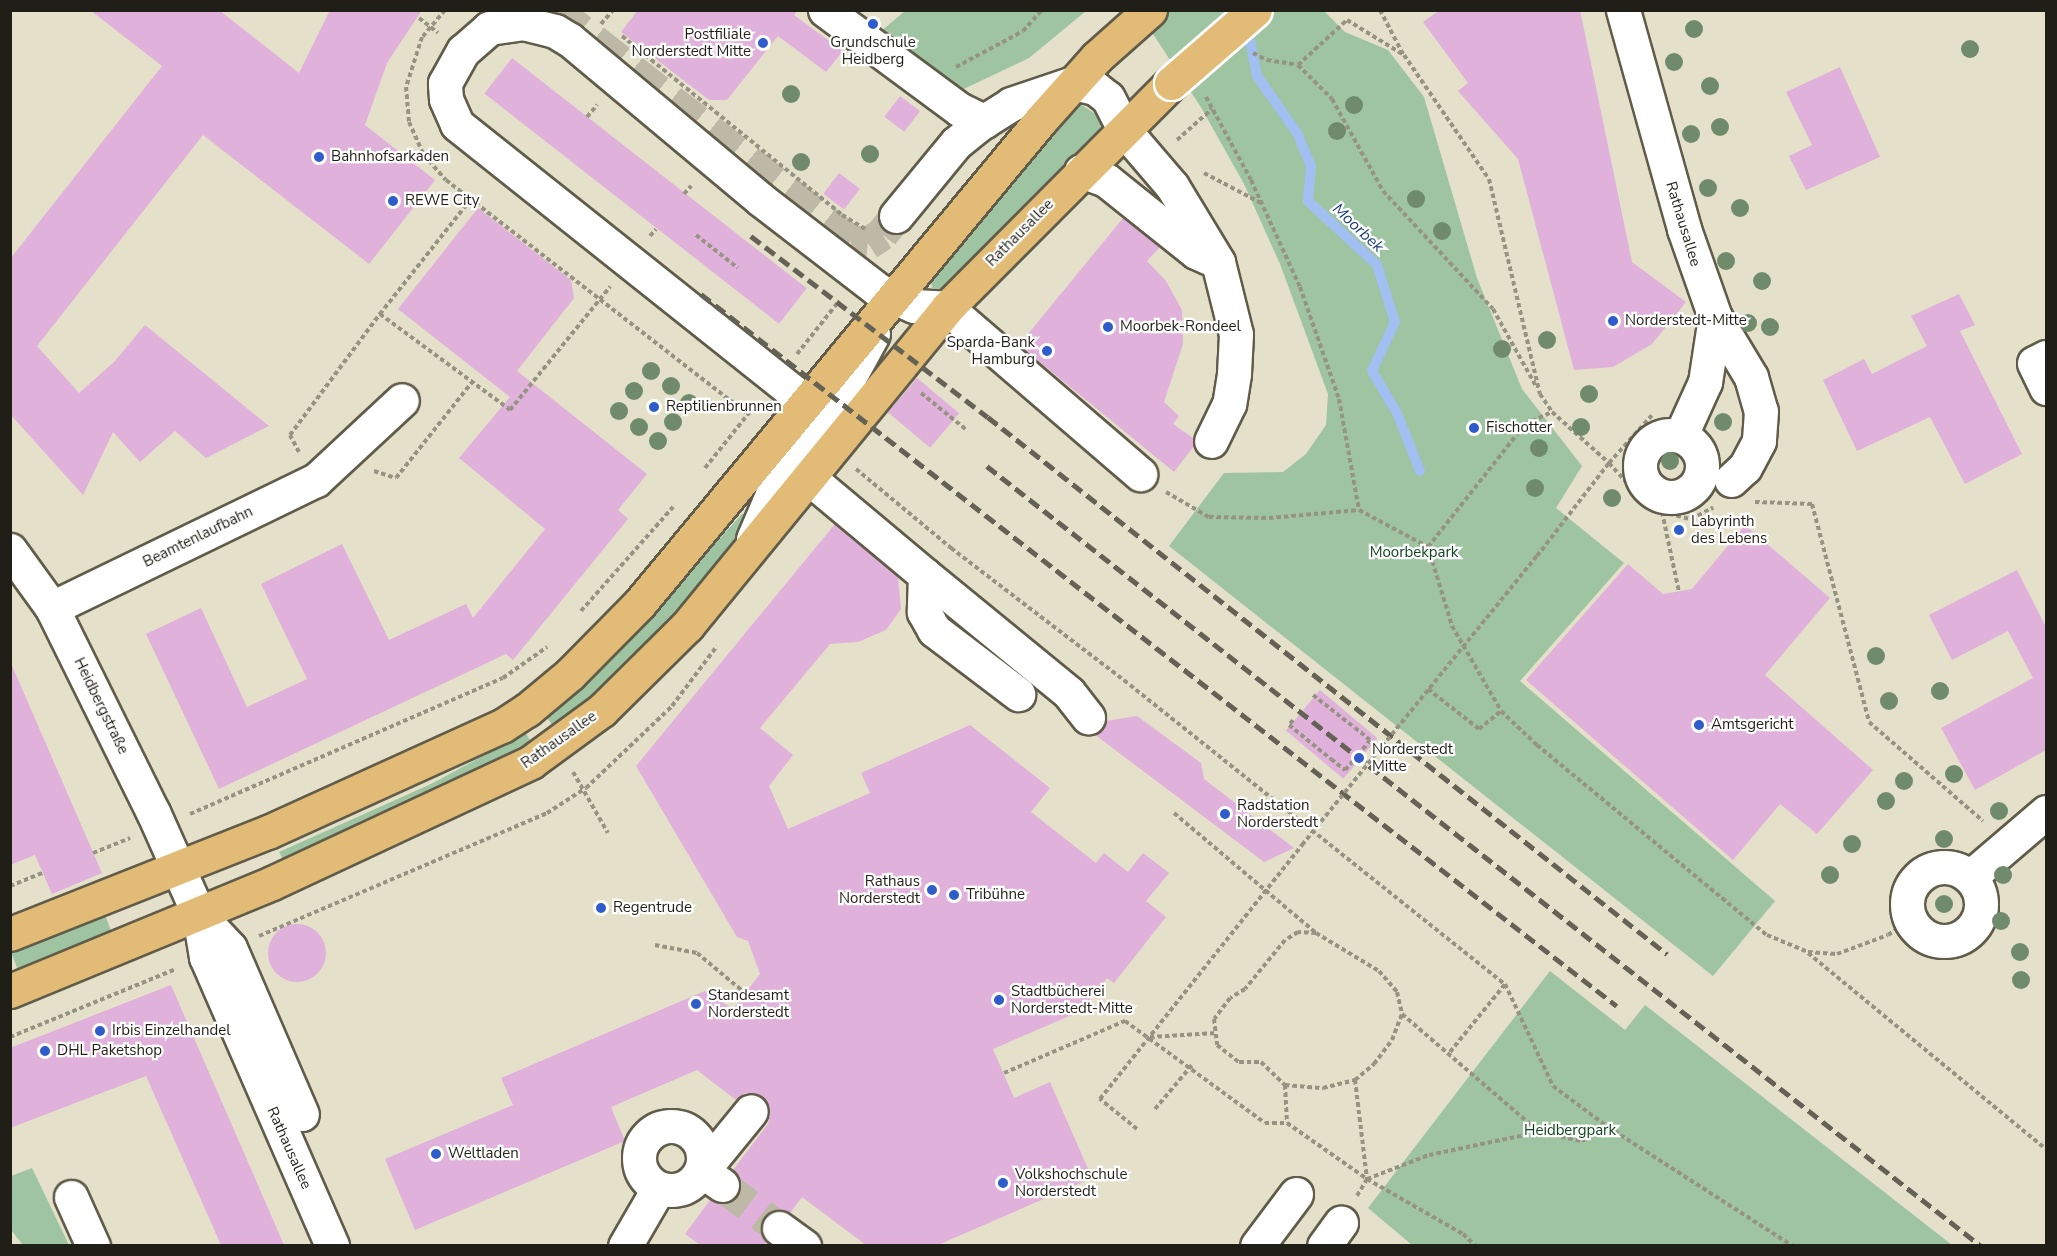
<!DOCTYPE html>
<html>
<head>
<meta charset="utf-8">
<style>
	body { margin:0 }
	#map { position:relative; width:2057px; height:1256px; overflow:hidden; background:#e5e0ca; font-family:"Nunito Sans",sans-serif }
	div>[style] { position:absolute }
	.green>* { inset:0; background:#9ec4a1; transform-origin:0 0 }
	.stream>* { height:10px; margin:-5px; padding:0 5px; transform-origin:5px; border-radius:5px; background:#a2bff2 }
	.building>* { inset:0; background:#e0b1db; transform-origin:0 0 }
	.round { border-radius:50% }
	.minor-tunnel>* { height:33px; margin-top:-16.5px; transform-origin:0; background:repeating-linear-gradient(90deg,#beb9a6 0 33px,transparent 0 49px) }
	.path>* { height:4px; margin-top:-2px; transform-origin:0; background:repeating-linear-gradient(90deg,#969382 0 4.5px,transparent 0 7.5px) }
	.roads { filter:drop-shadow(2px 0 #605c49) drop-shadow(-2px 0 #605c49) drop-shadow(0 2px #605c49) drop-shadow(0 -2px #605c49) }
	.minor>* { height:33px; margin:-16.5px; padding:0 16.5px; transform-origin:16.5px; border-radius:16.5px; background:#fff }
	.minor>.ring { margin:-16.5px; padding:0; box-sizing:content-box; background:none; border:33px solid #fff; border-radius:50% }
	.major>* { height:33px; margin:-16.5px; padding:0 16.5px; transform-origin:16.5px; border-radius:16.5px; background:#e2bc76 }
	.rail>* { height:4.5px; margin-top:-2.25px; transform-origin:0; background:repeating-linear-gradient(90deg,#646155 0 12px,transparent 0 18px) }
	.path-bridge>* { height:4px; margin-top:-2px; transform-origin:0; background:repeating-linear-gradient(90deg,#969382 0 4.5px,transparent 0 7.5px) }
	.bridges { filter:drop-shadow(2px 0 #fff) drop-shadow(-2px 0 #fff) drop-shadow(0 2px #fff) drop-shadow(0 -2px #fff) }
	.major-bridge>* { height:33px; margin:-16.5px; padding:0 16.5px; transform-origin:16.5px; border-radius:16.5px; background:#e2bc76 }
	.trees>* { width:18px; height:18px; margin:-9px; border-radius:50%; background:#708b6b }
	.dots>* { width:16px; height:16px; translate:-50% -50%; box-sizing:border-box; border:3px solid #fff; border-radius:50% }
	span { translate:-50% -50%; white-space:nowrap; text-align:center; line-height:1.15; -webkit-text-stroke:4.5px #fff; paint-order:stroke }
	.poi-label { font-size:15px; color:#201f17 }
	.right { translate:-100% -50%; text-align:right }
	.left { translate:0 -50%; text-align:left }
	.street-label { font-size:15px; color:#201f17 }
	.park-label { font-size:15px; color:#11451d }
	.water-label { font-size:16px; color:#1c3d78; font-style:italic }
	.frame { position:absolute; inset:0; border:12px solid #201f17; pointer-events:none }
</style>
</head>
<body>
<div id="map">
	<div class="green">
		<i style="clip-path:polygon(905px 11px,1086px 11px,1029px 58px,949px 96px,904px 42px,880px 32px)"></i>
		<i style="clip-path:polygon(1138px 11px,1324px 11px,1345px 32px,1388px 50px,1424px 97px,1477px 278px,1522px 389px,1582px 466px,1556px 508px,1624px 563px,1520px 681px,1775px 901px,1713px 976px,1169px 546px,1224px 473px,1283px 472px,1306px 454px,1326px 425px,1328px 394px,1280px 264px,1244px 184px,1202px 109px)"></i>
		<i style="clip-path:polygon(1082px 105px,1104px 120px,1097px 135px,1039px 190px,962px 279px,938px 290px,932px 288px,931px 281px,1068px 112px)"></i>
		<i style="clip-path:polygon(742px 514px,750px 514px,728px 558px,676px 617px,559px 735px,545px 715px,599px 671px)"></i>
		<i style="clip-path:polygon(526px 733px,536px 751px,287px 867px,279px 852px,431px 784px)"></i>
		<i style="left:105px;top:915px;width:22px;height:101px;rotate:69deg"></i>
		<i style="clip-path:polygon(1550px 971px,1625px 1030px,1645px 1005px,1952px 1245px,1412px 1245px,1368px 1208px)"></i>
		<i style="clip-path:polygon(32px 1168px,69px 1245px,23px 1245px,11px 1230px,11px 1176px)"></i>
	</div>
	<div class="stream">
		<i style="left:1247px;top:25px;width:52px;rotate:78.9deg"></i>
		<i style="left:1257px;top:76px;width:70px;rotate:54.9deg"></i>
		<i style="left:1297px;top:133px;width:36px;rotate:67deg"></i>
		<i style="left:1311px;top:166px;width:35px;rotate:95deg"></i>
		<i style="left:1308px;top:201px;width:94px;rotate:42.8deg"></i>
		<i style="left:1377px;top:265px;width:60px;rotate:72.5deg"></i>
		<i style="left:1395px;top:322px;width:54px;rotate:115.1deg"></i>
		<i style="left:1372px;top:371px;width:49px;rotate:59.2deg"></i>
		<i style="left:1397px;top:413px;width:62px;rotate:68.4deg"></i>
	</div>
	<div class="building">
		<i style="clip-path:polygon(90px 10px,219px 10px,299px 73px,330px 10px,422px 10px,387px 63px,365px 125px,435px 180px,369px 264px,203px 135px,37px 346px,79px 393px,114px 362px,145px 325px,269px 426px,206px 458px,175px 431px,140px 462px,113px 432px,83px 495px,10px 414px,10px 259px,162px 66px)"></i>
		<i style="clip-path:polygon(638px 10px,798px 10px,794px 15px,843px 51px,826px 72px,778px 36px,727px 100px,709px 100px,621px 32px)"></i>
		<i style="clip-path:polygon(1440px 10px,1580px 10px,1632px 262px,1686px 302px,1652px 344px,1613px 367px,1574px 370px,1518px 159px,1458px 91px,1468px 83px,1423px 22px)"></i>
		<i style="left:512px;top:58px;width:374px;height:45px;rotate:38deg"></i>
		<i style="clip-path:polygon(1840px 67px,1880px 157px,1806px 190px,1789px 156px,1812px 145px,1786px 92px)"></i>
		<i style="left:900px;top:96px;width:25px;height:26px;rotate:37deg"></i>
		<i style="left:839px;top:173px;width:26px;height:26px;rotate:37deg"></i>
		<i style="clip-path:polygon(478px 208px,571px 280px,574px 298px,517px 371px,647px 474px,618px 510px,628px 519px,513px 660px,506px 654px,219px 789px,146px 634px,201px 608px,247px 707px,307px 679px,261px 584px,342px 544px,389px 640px,466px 604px,473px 618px,545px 529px,459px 458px,510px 397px,398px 309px)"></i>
		<i style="clip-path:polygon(1123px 218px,1160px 247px,1147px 261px,1166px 281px,1182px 310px,1183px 344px,1164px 402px,1179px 416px,1173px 424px,1193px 438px,1194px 446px,1174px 472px,1019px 345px)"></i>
		<i style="clip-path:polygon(1959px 294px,1975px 325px,1960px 331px,2022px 454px,1965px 484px,1930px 417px,1857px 451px,1823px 380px,1864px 359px,1872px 374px,1927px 346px,1911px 316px)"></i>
		<i style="left:917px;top:378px;width:55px;height:45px;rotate:40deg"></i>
		<i style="clip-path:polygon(835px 524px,898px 577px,901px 609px,886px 630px,858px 642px,830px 644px,760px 728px,793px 755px,769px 786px,788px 829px,870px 793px,861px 773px,970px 725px,1050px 788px,1031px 812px,1096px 863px,1104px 853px,1128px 872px,1143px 853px,1169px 873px,1146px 901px,1166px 917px,1114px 983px,1107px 978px,1081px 1011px,993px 1049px,1014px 1098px,1050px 1082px,1092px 1178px,938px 1245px,866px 1245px,802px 1197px,790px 1213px,780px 1209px,764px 1217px,760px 1227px,766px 1245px,700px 1245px,685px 1234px,710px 1200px,721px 1204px,737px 1196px,741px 1186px,733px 1170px,768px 1124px,770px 1113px,762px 1096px,745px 1093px,736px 1100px,697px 1070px,611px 1107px,625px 1141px,415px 1230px,385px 1159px,513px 1105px,501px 1078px,705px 991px,733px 1009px,760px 974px,748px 941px,737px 937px,636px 766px)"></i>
		<i style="clip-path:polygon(1745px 525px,1830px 598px,1765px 675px,1873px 770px,1817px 834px,1780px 804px,1733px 860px,1526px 680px,1628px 564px,1663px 594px,1692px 589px)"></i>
		<i style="clip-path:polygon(2017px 570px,2046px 627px,2046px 750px,1975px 790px,1941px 728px,2033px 678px,2008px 631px,1952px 660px,1929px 615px)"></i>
		<i style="clip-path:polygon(10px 661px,102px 873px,52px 894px,35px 855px,10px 865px)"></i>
		<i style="left:1320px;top:690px;width:75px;height:53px;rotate:40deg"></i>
		<i style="clip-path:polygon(1137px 716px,1201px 763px,1204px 779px,1294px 848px,1264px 862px,1094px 734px,1106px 721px)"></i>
		<i class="round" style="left:268px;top:924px;width:58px;height:58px"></i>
		<i style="clip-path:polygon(171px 985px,284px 1245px,221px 1245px,146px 1076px,10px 1128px,10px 1048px)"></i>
	</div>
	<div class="minor-tunnel">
		<i style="left:555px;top:10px;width:375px;rotate:38deg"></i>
		<i style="left:851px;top:241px;width:17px;rotate:7deg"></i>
		<i style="left:868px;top:243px;width:17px;rotate:-33deg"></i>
		<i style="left:882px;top:234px;width:23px;rotate:-52deg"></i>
		<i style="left:722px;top:1185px;width:71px;rotate:37deg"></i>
	</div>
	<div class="path">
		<i style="left:445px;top:10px;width:35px;rotate:130deg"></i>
		<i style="left:422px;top:37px;width:52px;rotate:107.7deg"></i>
		<i style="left:406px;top:87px;width:35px;rotate:85deg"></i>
		<i style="left:409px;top:122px;width:36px;rotate:66deg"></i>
		<i style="left:424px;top:155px;width:33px;rotate:49deg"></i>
		<i style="left:446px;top:180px;width:382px;rotate:37.8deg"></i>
		<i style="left:1380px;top:10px;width:50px;rotate:62.4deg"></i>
		<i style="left:419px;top:18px;width:24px;rotate:38deg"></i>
		<i style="left:601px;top:24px;width:18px;rotate:-49deg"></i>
		<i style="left:622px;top:36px;width:284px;rotate:39.1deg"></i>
		<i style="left:842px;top:215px;width:27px;rotate:31deg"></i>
		<i style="left:1253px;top:53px;width:16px;rotate:27deg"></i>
		<i style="left:1267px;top:60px;width:31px;rotate:9deg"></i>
		<i style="left:1298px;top:65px;width:48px;rotate:45deg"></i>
		<i style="left:1332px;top:99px;width:105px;rotate:61deg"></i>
		<i style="left:1383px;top:191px;width:161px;rotate:47deg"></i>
		<i style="left:1493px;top:309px;width:90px;rotate:60.9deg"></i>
		<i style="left:1298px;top:65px;width:67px;rotate:-42.6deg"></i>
		<i style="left:1347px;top:20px;width:67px;rotate:31.6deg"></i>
		<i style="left:1404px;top:55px;width:150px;rotate:55.6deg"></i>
		<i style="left:1489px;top:179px;width:221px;rotate:76.7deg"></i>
		<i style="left:1540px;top:394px;width:22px;rotate:56deg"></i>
		<i style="left:1552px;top:412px;width:76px;rotate:41.8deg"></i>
		<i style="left:1609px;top:463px;width:64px;rotate:-48.1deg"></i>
		<i style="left:956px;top:67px;width:76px;rotate:-28.2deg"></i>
		<i style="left:1023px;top:31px;width:28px;rotate:-48deg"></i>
		<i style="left:1206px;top:97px;width:94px;rotate:61.5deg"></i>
		<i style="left:1251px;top:180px;width:118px;rotate:65.4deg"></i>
		<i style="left:1300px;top:287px;width:119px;rotate:70.8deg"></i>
		<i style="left:1339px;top:399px;width:113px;rotate:79.8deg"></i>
		<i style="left:587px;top:117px;width:16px;rotate:-50deg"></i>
		<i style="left:1177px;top:140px;width:47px;rotate:-41.5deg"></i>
		<i style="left:1204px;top:173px;width:64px;rotate:27.8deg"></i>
		<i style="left:684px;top:194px;width:11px;rotate:-49deg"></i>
		<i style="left:471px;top:199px;width:147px;rotate:128.4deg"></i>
		<i style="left:380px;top:314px;width:162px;rotate:36.4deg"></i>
		<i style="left:510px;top:410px;width:159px;rotate:-50.9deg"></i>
		<i style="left:696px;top:235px;width:53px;rotate:38.2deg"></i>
		<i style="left:650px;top:236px;width:9px;rotate:-49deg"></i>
		<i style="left:797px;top:354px;width:68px;rotate:-51.6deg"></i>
		<i style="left:921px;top:393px;width:60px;rotate:39deg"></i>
		<i style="left:299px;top:452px;width:19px;rotate:-118deg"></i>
		<i style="left:290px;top:435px;width:151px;rotate:-53.4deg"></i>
		<i style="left:705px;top:468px;width:82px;rotate:-51.4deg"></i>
		<i style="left:856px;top:469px;width:124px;rotate:39.7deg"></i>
		<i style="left:951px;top:548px;width:225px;rotate:37.4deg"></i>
		<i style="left:1130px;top:685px;width:480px;rotate:38.6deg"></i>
		<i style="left:1505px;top:984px;width:113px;rotate:64.8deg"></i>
		<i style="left:1553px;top:1086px;width:69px;rotate:36.7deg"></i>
		<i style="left:1608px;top:1127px;width:220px;rotate:32.8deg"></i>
		<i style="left:374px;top:471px;width:23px;rotate:18deg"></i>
		<i style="left:396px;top:478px;width:122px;rotate:-51.6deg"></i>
		<i style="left:1166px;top:492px;width:50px;rotate:30.2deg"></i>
		<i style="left:1209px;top:517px;width:60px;rotate:1deg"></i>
		<i style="left:1269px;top:518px;width:90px;rotate:-5.1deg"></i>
		<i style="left:1359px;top:510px;width:78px;rotate:28.2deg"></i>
		<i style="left:1428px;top:547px;width:83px;rotate:73.1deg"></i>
		<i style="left:1452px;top:626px;width:98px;rotate:60deg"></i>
		<i style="left:1501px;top:711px;width:50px;rotate:43.4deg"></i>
		<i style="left:1537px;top:745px;width:298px;rotate:39.6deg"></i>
		<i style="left:1767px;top:935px;width:44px;rotate:22.5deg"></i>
		<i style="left:1808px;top:952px;width:29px;rotate:4deg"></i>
		<i style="left:1837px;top:954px;width:54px;rotate:-20.4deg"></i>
		<i style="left:1888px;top:935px;width:27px;rotate:-33deg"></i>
		<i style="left:1755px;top:502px;width:57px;rotate:2deg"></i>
		<i style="left:1812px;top:504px;width:225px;rotate:75.3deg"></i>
		<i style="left:1869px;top:722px;width:151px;rotate:41deg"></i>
		<i style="left:1662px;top:512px;width:82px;rotate:78deg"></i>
		<i style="left:1428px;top:547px;width:157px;rotate:-51.7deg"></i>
		<i style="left:1525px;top:424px;width:30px;rotate:-24deg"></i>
		<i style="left:1537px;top:556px;width:118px;rotate:-52.3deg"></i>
		<i style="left:1609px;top:463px;width:31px;rotate:48deg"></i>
		<i style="left:1630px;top:486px;width:41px;rotate:39.1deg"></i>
		<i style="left:1662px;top:512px;width:30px;rotate:14deg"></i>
		<i style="left:1691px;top:519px;width:25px;rotate:-27deg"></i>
		<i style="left:581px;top:611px;width:139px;rotate:-48.5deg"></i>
		<i style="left:1428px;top:689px;width:65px;rotate:38.1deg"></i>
		<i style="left:1479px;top:729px;width:28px;rotate:-39deg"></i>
		<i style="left:1313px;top:695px;width:53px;rotate:38.2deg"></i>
		<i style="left:1293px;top:720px;width:6px;rotate:129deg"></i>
		<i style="left:1289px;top:725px;width:54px;rotate:39deg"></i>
		<i style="left:573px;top:772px;width:70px;rotate:60.2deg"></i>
		<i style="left:1174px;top:813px;width:186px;rotate:40.2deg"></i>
		<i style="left:1316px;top:933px;width:74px;rotate:31.1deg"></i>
		<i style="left:1379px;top:971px;width:28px;rotate:49deg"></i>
		<i style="left:1397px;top:992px;width:23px;rotate:77deg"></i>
		<i style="left:1402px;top:1014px;width:181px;rotate:40.7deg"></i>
		<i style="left:190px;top:814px;width:341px;rotate:-23.5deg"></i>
		<i style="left:503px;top:678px;width:54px;rotate:-35.2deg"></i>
		<i style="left:93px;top:853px;width:40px;rotate:-22deg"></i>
		<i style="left:10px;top:886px;width:35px;rotate:-22deg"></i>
		<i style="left:1316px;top:933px;width:18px;rotate:-177deg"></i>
		<i style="left:1298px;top:932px;width:15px;rotate:148deg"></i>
		<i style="left:1285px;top:940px;width:63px;rotate:129.2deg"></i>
		<i style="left:1245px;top:989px;width:17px;rotate:149deg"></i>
		<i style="left:1230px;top:998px;width:26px;rotate:127deg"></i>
		<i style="left:1214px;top:1019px;width:26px;rotate:83deg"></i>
		<i style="left:1217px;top:1045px;width:28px;rotate:38deg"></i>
		<i style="left:1239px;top:1062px;width:22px"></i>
		<i style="left:1261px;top:1062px;width:33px;rotate:44deg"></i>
		<i style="left:1285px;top:1085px;width:38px;rotate:5deg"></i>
		<i style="left:1323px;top:1088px;width:33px;rotate:-14deg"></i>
		<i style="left:1355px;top:1080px;width:25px;rotate:-40deg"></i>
		<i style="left:1374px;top:1064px;width:30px;rotate:-53deg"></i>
		<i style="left:1392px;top:1040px;width:28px;rotate:-69deg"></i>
		<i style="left:259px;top:936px;width:313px;rotate:-23.1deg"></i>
		<i style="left:547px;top:813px;width:46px;rotate:-32.7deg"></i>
		<i style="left:586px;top:788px;width:119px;rotate:-43.6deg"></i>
		<i style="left:672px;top:706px;width:75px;rotate:-53.1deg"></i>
		<i style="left:655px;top:945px;width:43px;rotate:10.8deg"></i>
		<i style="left:697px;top:953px;width:62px;rotate:39.8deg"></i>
		<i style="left:1808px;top:953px;width:308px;rotate:39.5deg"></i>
		<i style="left:10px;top:1037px;width:179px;rotate:-22.3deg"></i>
		<i style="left:1150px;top:1037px;width:66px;rotate:-3.5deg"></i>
		<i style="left:1450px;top:1052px;width:87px;rotate:-51deg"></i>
		<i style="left:1004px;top:1073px;width:132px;rotate:-23.3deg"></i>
		<i style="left:1125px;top:1021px;width:173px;rotate:36.1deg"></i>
		<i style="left:1265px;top:1123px;width:22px"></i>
		<i style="left:1287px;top:1123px;width:98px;rotate:35deg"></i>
		<i style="left:1367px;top:1179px;width:111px;rotate:29.8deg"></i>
		<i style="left:1463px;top:1234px;width:18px;rotate:43deg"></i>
		<i style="left:1355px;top:1080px;width:100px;rotate:83.1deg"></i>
		<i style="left:1367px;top:1179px;width:21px;rotate:121deg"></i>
		<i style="left:1285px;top:1085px;width:38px;rotate:87deg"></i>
		<i style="left:1155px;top:1109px;width:57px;rotate:-49.9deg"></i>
		<i style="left:1137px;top:1129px;width:48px;rotate:-141deg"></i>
		<i style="left:1100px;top:1099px;width:325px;rotate:-51.5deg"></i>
		<i style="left:1367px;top:1179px;width:66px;rotate:-21.2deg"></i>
		<i style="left:1429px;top:1155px;width:112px;rotate:-11.8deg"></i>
		<i style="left:1539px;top:1132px;width:44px;rotate:11.8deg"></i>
		<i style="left:1582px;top:1141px;width:30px;rotate:-28deg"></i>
	</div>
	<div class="roads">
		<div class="minor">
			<i style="left:825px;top:10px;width:167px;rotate:36.5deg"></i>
			<i style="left:959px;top:109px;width:28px;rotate:26deg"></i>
			<i style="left:1623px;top:10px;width:227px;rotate:74.4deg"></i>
			<i style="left:1684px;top:229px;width:93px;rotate:70.6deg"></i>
			<i style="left:1715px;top:317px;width:66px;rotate:98.7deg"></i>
			<i style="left:1705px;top:382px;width:58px;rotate:114.4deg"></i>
			<i style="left:1081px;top:171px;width:27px;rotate:20deg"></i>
			<i style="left:1106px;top:180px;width:115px;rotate:38.7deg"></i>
			<i style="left:1196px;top:252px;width:14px;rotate:25deg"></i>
			<i style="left:896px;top:216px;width:94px;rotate:-50.6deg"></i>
			<i style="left:956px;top:143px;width:28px;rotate:-39deg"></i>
			<i style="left:978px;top:125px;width:39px;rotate:-32deg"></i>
			<i style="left:1011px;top:104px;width:65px;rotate:-18.7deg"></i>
			<i style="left:1073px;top:83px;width:23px;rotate:13deg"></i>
			<i style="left:1095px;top:88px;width:16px;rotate:38deg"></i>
			<i style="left:1108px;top:98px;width:36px;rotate:63deg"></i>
			<i style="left:1124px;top:130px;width:74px;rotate:49.4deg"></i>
			<i style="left:1172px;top:186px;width:89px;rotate:58.8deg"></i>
			<i style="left:1218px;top:262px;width:74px;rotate:76deg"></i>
			<i style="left:1236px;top:334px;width:40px;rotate:92.9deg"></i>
			<i style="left:1234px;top:374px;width:30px;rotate:99deg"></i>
			<i style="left:1229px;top:404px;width:41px;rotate:115.9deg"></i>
			<i style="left:1715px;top:317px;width:70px;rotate:59deg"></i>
			<i style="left:1751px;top:377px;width:35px;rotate:74deg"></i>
			<i style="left:1761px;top:411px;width:30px;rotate:94deg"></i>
			<i style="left:1759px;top:441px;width:30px;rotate:118deg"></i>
			<i style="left:1745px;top:467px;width:19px;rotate:137deg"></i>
			<i style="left:873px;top:334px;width:133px;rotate:118.7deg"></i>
			<i style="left:809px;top:451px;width:19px;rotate:99deg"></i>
			<i style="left:806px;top:470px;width:9px;rotate:69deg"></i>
			<i style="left:809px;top:478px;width:151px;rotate:39.9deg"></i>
			<i style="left:925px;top:575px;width:37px;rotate:92deg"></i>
			<i style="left:924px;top:612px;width:21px;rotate:61deg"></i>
			<i style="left:934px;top:630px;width:106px;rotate:37.3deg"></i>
			<i style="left:2046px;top:357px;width:13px;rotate:153deg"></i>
			<i style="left:2034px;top:363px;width:28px;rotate:64deg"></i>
			<i class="ring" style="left:1640px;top:435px;width:29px;height:29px"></i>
			<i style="left:753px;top:539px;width:137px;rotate:-66.8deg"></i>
			<i style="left:807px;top:413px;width:11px;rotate:-95deg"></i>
			<i style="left:806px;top:402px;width:446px;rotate:-141.5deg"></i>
			<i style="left:457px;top:124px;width:27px;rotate:-114deg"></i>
			<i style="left:446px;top:99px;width:16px;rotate:-94deg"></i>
			<i style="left:445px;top:83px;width:37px;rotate:-61deg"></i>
			<i style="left:463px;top:51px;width:35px;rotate:-41deg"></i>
			<i style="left:489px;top:28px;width:34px;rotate:-8deg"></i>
			<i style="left:523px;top:23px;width:33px;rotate:14deg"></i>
			<i style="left:555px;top:31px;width:17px;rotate:31deg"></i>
			<i style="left:570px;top:40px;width:248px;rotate:39.9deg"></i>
			<i style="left:760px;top:199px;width:149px;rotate:37.6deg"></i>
			<i style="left:878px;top:290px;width:39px;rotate:24deg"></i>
			<i style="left:914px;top:306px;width:33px;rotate:3deg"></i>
			<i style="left:947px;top:308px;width:255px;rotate:40.7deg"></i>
			<i style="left:10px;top:550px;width:72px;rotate:54.1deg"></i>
			<i style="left:52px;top:608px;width:228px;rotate:63.7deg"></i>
			<i style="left:153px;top:812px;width:113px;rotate:65.9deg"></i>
			<i style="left:199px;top:915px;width:43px;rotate:80.5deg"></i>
			<i style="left:206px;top:957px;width:315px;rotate:66.4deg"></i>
			<i style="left:925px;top:575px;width:186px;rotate:39.3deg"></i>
			<i style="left:1069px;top:693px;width:31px;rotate:52deg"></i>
			<i style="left:52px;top:608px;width:293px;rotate:-25.9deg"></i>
			<i style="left:316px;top:480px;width:117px;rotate:-42.9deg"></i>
			<i class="ring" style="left:1907px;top:867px;width:41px;height:41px"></i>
			<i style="left:1970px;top:877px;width:100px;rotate:-40.5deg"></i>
			<i style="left:199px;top:915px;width:45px;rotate:46.8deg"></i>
			<i style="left:230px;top:948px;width:181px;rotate:66.6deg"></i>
			<i class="ring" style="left:639px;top:1126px;width:31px;height:31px"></i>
			<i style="left:722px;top:1185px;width:24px;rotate:-145deg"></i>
			<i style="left:702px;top:1171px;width:77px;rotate:-50.8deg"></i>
			<i style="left:71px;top:1197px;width:54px;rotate:65.8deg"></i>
			<i style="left:779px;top:1228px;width:31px;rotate:36deg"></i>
			<i style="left:625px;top:1246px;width:66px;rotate:-59.9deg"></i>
			<i style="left:1257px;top:1246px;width:65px;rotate:-53.1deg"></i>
			<i style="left:1324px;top:1246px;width:29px;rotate:-54deg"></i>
		</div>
		<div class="major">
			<i style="left:10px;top:934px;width:277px;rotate:-21.6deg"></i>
			<i style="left:268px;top:832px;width:257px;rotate:-24.4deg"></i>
			<i style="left:502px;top:726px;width:30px;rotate:-33deg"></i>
			<i style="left:527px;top:710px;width:56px;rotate:-39.9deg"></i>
			<i style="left:570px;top:674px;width:100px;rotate:-45.4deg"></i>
			<i style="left:640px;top:603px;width:626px;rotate:-50.31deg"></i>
			<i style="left:1040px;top:121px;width:86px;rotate:-48.3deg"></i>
			<i style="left:1097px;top:57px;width:71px;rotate:-41.6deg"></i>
			<i style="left:10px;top:991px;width:283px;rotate:-22.4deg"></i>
			<i style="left:272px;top:883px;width:286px;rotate:-25deg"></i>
			<i style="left:531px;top:762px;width:88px;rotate:-36.2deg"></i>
			<i style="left:602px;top:710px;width:120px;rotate:-44.7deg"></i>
			<i style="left:687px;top:626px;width:411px;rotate:-50.7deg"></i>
			<i style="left:947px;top:308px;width:317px;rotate:-45.1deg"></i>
		</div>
	</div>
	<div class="rail">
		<i style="left:751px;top:236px;width:298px;rotate:37.4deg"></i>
		<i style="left:988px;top:417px;width:866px;rotate:38.34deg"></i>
		<i style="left:701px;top:294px;width:1160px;rotate:37.86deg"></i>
		<i style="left:987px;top:466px;width:1264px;rotate:38.12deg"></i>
	</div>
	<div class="path-bridge">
		<i style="left:1358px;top:755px;width:13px;rotate:42deg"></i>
		<i style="left:1331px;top:759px;width:18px;rotate:38deg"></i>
		<i style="left:1345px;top:770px;width:20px;rotate:-49deg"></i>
		<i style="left:1358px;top:755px;width:19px;rotate:-51deg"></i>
		<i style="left:1370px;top:740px;width:19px;rotate:-141deg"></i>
		<i style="left:1302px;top:845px;width:372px;rotate:-50.9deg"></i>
	</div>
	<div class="bridges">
		<div class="major-bridge">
			<i style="left:1171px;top:83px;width:111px;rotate:-41deg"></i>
		</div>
	</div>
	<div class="trees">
		<i style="left:1694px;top:29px"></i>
		<i style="left:1970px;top:49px"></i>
		<i style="left:1674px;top:62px"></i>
		<i style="left:1710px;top:86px"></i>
		<i style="left:791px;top:94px"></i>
		<i style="left:1354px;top:105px"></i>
		<i style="left:1720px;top:127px"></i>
		<i style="left:1337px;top:131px"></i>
		<i style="left:1691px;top:134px"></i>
		<i style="left:870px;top:154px"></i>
		<i style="left:801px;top:162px"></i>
		<i style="left:1708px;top:188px"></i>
		<i style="left:1416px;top:199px"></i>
		<i style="left:1740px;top:208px"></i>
		<i style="left:1442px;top:231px"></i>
		<i style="left:1726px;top:261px"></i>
		<i style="left:1762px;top:281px"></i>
		<i style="left:1748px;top:323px"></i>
		<i style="left:1770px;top:327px"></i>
		<i style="left:1547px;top:340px"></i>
		<i style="left:1502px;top:349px"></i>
		<i style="left:651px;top:371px"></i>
		<i style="left:671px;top:386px"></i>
		<i style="left:634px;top:391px"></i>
		<i style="left:1589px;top:394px"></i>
		<i style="left:689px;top:403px"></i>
		<i style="left:619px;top:411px"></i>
		<i style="left:673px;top:422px"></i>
		<i style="left:1723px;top:422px"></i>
		<i style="left:639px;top:427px"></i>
		<i style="left:1581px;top:427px"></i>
		<i style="left:658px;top:441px"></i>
		<i style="left:1539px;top:448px"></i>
		<i style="left:1670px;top:461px"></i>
		<i style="left:1535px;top:488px"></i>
		<i style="left:1612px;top:498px"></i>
		<i style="left:1876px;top:656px"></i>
		<i style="left:1940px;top:691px"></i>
		<i style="left:1889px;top:701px"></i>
		<i style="left:1954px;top:774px"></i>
		<i style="left:1904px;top:781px"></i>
		<i style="left:1886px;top:801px"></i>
		<i style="left:1999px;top:811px"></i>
		<i style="left:1944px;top:839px"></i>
		<i style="left:1852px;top:844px"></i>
		<i style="left:1830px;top:875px"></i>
		<i style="left:2003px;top:875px"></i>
		<i style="left:1944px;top:904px"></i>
		<i style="left:2001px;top:921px"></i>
		<i style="left:2020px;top:952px"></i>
		<i style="left:2021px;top:980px"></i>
	</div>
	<div class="dots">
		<i style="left:873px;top:24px;background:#2e5ccb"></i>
		<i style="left:763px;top:43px;background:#2e5ccb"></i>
		<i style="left:319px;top:157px;background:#2e5ccb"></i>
		<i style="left:393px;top:201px;background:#2e5ccb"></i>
		<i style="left:1613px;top:321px;background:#2e5ccb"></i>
		<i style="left:1108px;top:327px;background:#2e5ccb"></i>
		<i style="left:1047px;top:351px;background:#2e5ccb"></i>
		<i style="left:654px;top:407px;background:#2e5ccb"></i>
		<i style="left:1474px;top:428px;background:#2e5ccb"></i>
		<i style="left:1679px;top:530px;background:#2e5ccb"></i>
		<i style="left:1699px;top:725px;background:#2e5ccb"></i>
		<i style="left:1359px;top:758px;background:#2e5ccb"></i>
		<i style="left:1225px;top:814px;background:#2e5ccb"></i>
		<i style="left:932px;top:890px;background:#2e5ccb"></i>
		<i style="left:954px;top:895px;background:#2e5ccb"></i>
		<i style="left:601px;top:908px;background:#2e5ccb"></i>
		<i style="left:999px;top:1000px;background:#2e5ccb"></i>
		<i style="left:696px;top:1004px;background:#2e5ccb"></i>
		<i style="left:100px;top:1031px;background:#2e5ccb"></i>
		<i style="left:45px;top:1051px;background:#2e5ccb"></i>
		<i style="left:436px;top:1154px;background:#2e5ccb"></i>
		<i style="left:1003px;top:1183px;background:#2e5ccb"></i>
	</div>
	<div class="poi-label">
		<span class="right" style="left:751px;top:43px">Postfiliale<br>Norderstedt Mitte</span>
		<span style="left:873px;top:51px">Grundschule<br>Heidberg</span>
		<span class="left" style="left:331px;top:157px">Bahnhofsarkaden</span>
		<span class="left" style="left:405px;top:201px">REWE City</span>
		<span class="left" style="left:1625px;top:321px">Norderstedt-Mitte</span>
		<span class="left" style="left:1120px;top:327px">Moorbek-Rondeel</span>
		<span class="right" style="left:1035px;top:351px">Sparda-Bank<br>Hamburg</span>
		<span class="left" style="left:666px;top:407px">Reptilienbrunnen</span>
		<span class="left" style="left:1486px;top:428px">Fischotter</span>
		<span class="left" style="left:1691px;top:530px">Labyrinth<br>des Lebens</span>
		<span class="left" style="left:1711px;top:725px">Amtsgericht</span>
		<span class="left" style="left:1372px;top:758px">Norderstedt<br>Mitte</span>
		<span class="left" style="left:1237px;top:814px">Radstation<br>Norderstedt</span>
		<span class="right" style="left:920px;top:890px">Rathaus<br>Norderstedt</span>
		<span class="left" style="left:966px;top:895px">Tribühne</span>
		<span class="left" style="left:613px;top:908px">Regentrude</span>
		<span class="left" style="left:1011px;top:1000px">Stadtbücherei<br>Norderstedt-Mitte</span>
		<span class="left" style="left:708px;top:1004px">Standesamt<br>Norderstedt</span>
		<span class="left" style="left:112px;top:1031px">Irbis Einzelhandel</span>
		<span class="left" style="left:57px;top:1051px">DHL Paketshop</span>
		<span class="left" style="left:448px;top:1154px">Weltladen</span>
		<span class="left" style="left:1015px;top:1183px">Volkshochschule<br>Norderstedt</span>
	</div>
	<div class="street-label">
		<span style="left:1683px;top:224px;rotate:73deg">Rathausallee</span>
		<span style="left:1020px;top:233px;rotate:-45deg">Rathausallee</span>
		<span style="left:198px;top:537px;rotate:-26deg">Beamtenlaufbahn</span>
		<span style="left:101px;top:706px;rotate:64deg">Heidbergstraße</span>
		<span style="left:559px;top:740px;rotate:-35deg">Rathausallee</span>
		<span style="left:289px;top:1148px;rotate:66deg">Rathausallee</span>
	</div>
	<div class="park-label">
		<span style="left:1414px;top:553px">Moorbekpark</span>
		<span style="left:1570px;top:1131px">Heidbergpark</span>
	</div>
	<div class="water-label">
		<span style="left:1358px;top:228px;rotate:43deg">Moorbek</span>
	</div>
	<div class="frame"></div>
</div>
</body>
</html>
